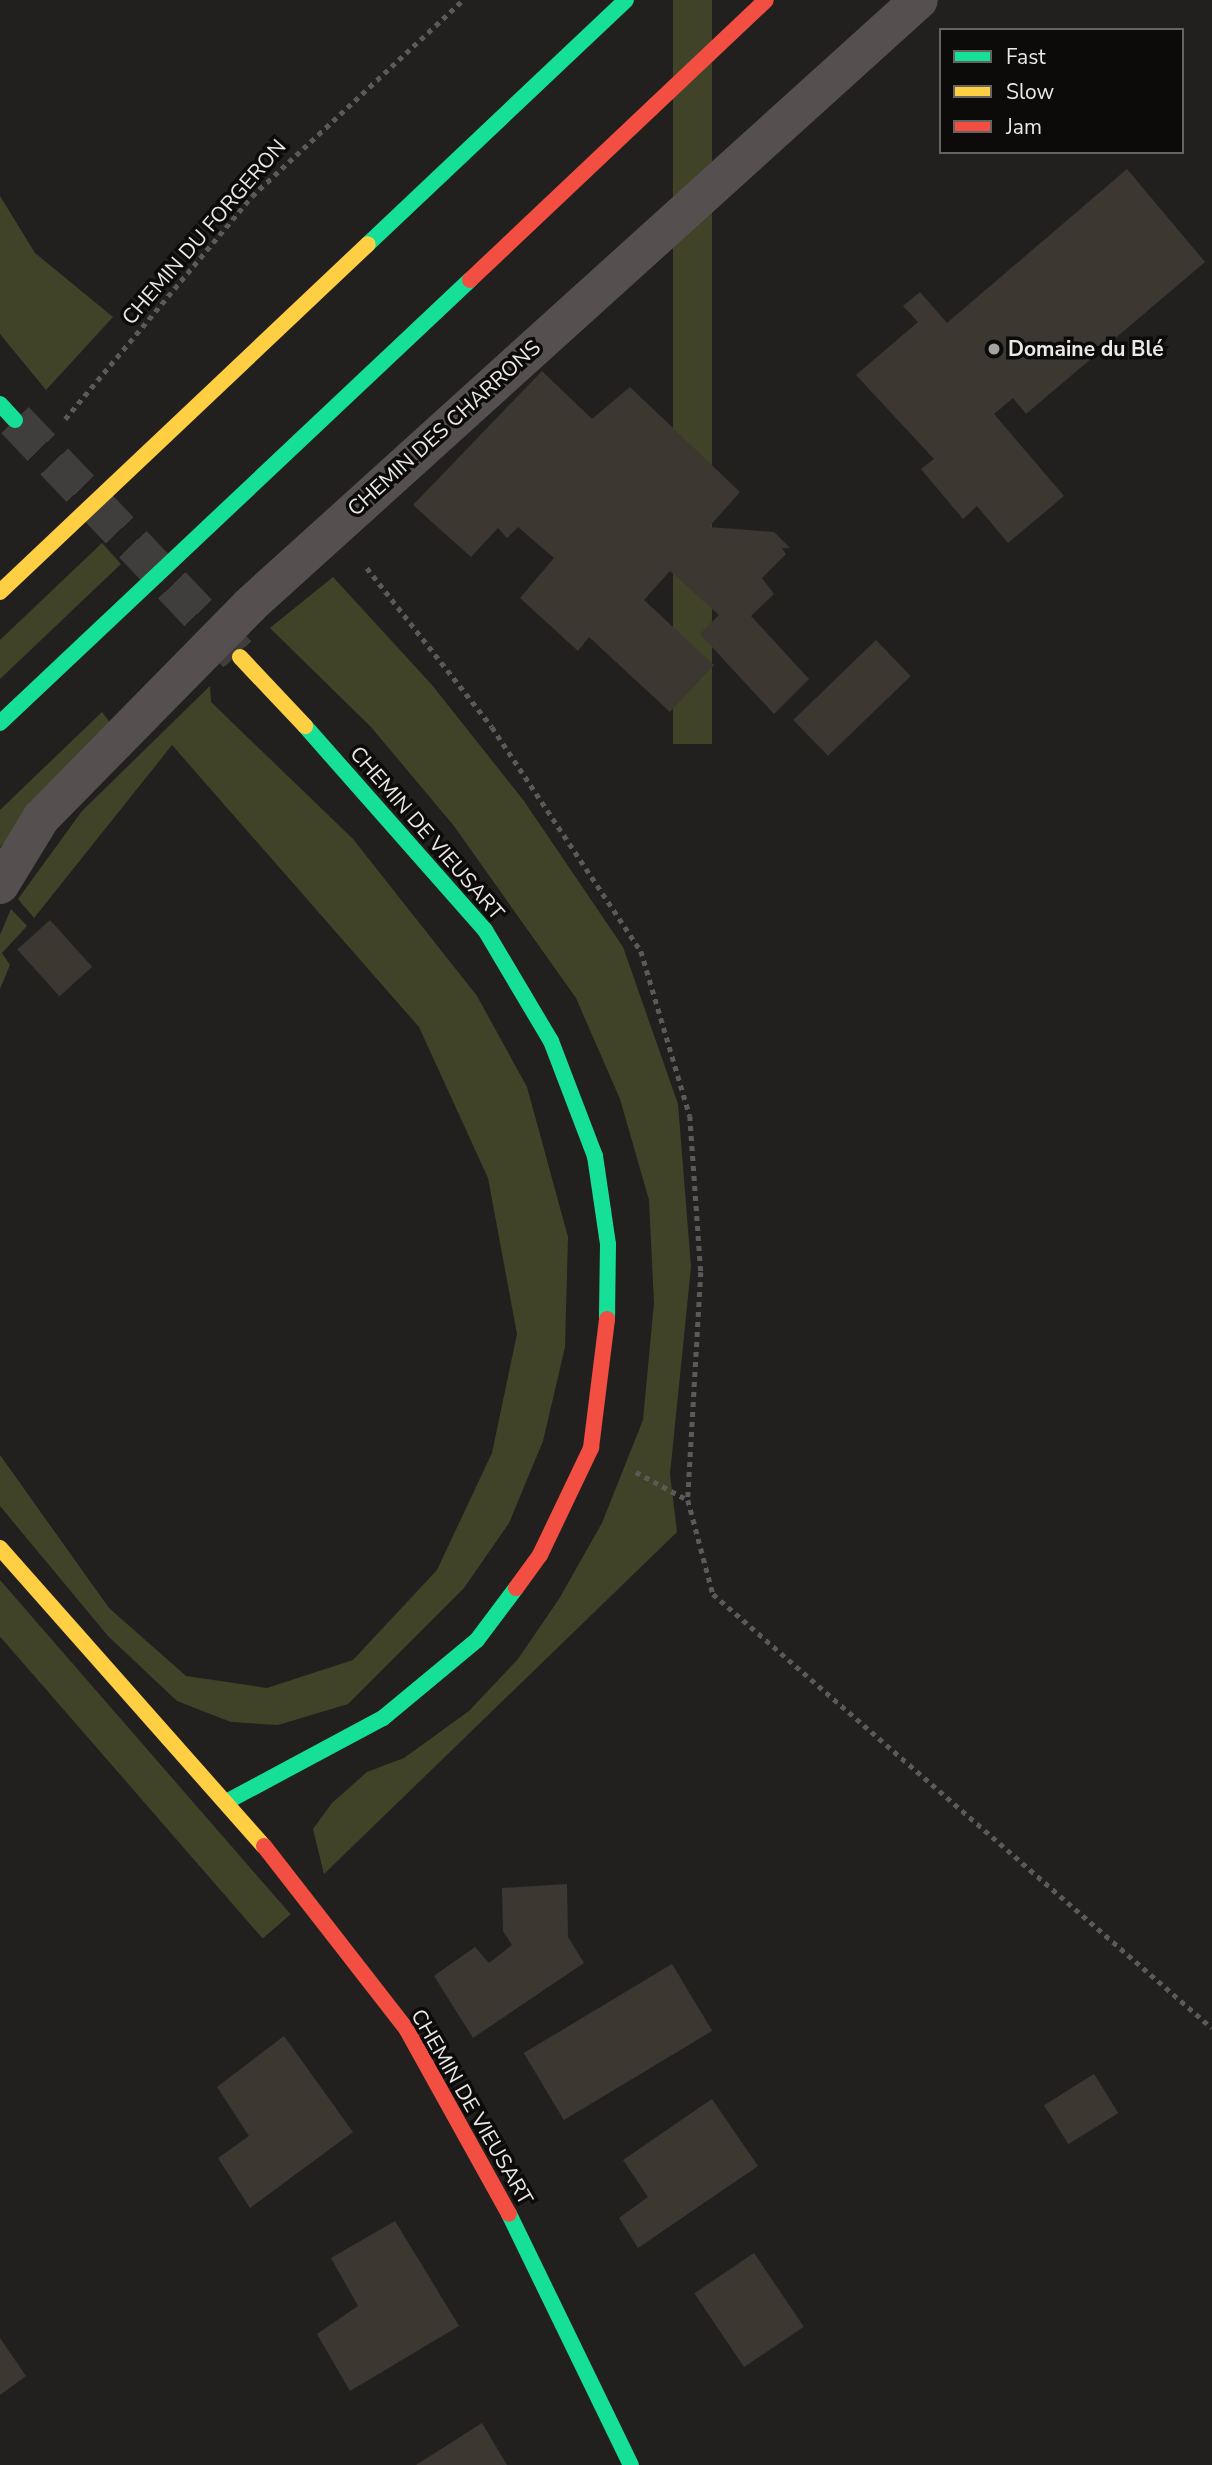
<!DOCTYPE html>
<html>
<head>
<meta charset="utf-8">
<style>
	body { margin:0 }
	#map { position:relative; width:1212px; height:2465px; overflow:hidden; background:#22201e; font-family:"Nunito Sans",sans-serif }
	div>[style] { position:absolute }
	.green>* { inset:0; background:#414328; transform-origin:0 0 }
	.building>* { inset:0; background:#3d3731; transform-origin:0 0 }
	.secondary-tunnel>* { height:38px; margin-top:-19px; transform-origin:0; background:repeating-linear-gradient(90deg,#403e3c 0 38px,transparent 0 57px) }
	.path>* { height:4.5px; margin-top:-2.25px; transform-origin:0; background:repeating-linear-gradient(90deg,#5d5958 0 5px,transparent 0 10px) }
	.street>* { height:38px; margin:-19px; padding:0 19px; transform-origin:19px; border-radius:19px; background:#554f4f }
	.fast>* { height:16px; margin:-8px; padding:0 8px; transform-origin:8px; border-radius:8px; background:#16e098 }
	.slow>* { height:16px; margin:-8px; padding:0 8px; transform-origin:8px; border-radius:8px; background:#ffcf43 }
	.jam>* { height:16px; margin:-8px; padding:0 8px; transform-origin:8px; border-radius:8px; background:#f24e42 }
	.dots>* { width:19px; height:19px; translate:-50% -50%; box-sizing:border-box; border:4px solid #0c0b09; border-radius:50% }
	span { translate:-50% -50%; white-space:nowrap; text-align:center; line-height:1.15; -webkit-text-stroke:7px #0c0b09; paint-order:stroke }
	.street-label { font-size:21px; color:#ebe9e7 }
	.poi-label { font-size:21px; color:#ebe9e7; font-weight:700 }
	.left { translate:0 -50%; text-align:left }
	.legend { position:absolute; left:939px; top:28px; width:245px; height:126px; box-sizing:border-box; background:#0c0b09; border:2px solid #656462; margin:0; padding:9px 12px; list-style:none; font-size:21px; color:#ebe9e7 }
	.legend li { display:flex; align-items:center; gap:14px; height:35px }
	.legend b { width:35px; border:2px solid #656462 }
</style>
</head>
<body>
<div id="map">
	<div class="green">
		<i style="left:673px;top:0;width:39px;height:744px"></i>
		<i style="clip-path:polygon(0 196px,35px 253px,113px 317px,46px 390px,0 334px)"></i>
		<i style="clip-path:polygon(102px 543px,121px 564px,0 679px,0 640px)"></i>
		<i style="clip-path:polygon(333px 577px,432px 685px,524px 801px,623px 947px,678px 1104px,691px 1267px,670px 1474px,677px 1532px,324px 1874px,313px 1829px,332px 1803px,367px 1772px,404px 1758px,469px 1711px,518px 1659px,559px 1599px,602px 1523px,643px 1420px,654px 1303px,649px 1200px,620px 1099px,576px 998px,454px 826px,371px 727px,270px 628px)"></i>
		<i style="clip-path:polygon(210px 686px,211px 702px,353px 839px,477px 996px,527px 1087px,568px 1237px,565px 1347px,543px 1441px,509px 1523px,464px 1588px,348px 1704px,278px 1725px,231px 1722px,177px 1701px,108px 1636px,0 1506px,0 1455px,109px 1608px,186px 1676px,267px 1688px,353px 1660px,437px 1570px,492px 1453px,517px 1334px,488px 1178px,419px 1027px,172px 745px,34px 918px,18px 899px,82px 811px)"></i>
		<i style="clip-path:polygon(102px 712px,111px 724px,0 847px,0 810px)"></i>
		<i style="clip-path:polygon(11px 909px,27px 926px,2px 953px,10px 965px,0 989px,0 935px)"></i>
		<i style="left:0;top:1580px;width:443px;height:37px;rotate:49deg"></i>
	</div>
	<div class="building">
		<i style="clip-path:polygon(1127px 169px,1205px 262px,1026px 414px,1013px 398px,994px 414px,1064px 496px,1008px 543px,977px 506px,963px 519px,921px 469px,934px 459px,856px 375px,918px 322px,903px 306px,920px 292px,947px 323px)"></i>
		<i style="clip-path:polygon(542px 371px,592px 419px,630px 387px,740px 492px,709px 527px,774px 532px,790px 548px,782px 548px,786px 554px,762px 578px,774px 594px,751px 616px,809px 679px,774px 714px,700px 634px,719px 615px,670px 571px,644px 600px,714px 665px,670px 712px,589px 637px,578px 651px,520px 598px,554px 558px,518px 527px,507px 538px,498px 528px,471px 557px,413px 505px)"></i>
		<i style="left:876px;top:640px;width:50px;height:115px;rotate:46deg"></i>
		<i style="left:50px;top:920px;width:63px;height:44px;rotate:48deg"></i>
		<i style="clip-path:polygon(567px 1884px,568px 1937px,584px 1963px,473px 2038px,434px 1976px,475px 1947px,489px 1963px,512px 1945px,503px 1931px,502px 1888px)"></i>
		<i style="left:672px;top:1964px;width:78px;height:173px;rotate:59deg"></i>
		<i style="clip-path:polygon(284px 2036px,353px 2132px,250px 2208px,218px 2158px,249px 2136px,217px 2087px)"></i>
		<i style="left:1094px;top:2074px;width:46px;height:59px;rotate:58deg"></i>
		<i style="clip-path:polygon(712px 2099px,758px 2166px,638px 2248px,619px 2218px,648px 2197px,623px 2160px)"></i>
		<i style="clip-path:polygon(395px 2221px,459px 2326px,350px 2391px,317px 2334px,358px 2306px,331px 2258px)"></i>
		<i style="left:754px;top:2253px;width:89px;height:72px;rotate:56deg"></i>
		<i style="clip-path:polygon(0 2338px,26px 2376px,0 2395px)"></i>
		<i style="clip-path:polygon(482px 2423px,507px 2465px,416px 2465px)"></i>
	</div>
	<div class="secondary-tunnel">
		<i style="left:15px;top:420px;width:327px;rotate:46.5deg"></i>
	</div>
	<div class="path">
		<i style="left:65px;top:419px;width:291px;rotate:-50deg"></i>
		<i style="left:252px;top:196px;width:288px;rotate:-42.9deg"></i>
		<i style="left:367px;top:568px;width:202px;rotate:51.8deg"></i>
		<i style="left:492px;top:727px;width:269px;rotate:56.4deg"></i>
		<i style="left:641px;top:951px;width:172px;rotate:73.5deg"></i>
		<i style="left:690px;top:1116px;width:156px;rotate:86deg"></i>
		<i style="left:701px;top:1272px;width:228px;rotate:93.3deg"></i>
		<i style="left:636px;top:1472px;width:59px;rotate:28.3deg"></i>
		<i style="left:688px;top:1500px;width:97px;rotate:75.1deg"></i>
		<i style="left:713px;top:1594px;width:661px;rotate:41.01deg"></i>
	</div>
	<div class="street">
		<i style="left:0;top:885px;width:79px;rotate:-58.5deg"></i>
		<i style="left:41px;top:818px;width:297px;rotate:-45.5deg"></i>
		<i style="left:249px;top:606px;width:903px;rotate:-42.13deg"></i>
	</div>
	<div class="fast">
		<i style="left:368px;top:244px;width:355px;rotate:-43.4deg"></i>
		<i style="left:0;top:404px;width:22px;rotate:47deg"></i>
		<i style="left:0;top:723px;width:646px;rotate:-43.31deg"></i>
		<i style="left:305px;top:726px;width:272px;rotate:48.6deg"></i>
		<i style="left:485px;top:930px;width:129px;rotate:59.3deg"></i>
		<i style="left:551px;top:1041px;width:123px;rotate:69.1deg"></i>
		<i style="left:595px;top:1156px;width:89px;rotate:81.6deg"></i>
		<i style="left:608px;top:1244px;width:75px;rotate:90.8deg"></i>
		<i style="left:228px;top:1801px;width:176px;rotate:-28.2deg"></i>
		<i style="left:383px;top:1718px;width:122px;rotate:-39.7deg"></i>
		<i style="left:477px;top:1640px;width:65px;rotate:-53.1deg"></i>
		<i style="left:509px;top:2214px;width:279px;rotate:64.1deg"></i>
	</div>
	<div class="slow">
		<i style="left:0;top:592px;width:506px;rotate:-43.4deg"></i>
		<i style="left:240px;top:657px;width:95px;rotate:46.7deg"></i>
		<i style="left:0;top:1548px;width:398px;rotate:48.5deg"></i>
	</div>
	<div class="jam">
		<i style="left:470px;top:280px;width:407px;rotate:-43.4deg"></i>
		<i style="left:516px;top:1588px;width:41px;rotate:-54deg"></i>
		<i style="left:540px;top:1555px;width:119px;rotate:-64.5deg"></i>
		<i style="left:591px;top:1448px;width:130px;rotate:-82.9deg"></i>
		<i style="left:264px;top:1846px;width:233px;rotate:52.1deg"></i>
		<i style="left:407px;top:2030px;width:210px;rotate:61deg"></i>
	</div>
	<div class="dots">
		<i style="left:994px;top:349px;background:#a5a3a1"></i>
	</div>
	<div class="street-label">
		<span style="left:204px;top:232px;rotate:-49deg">CHEMIN DU FORGERON</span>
		<span style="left:444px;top:428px;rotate:-42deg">CHEMIN DES CHARRONS</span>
		<span style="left:427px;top:833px;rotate:49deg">CHEMIN DE VIEUSART</span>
		<span style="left:472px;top:2107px;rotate:60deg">CHEMIN DE VIEUSART</span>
	</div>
	<div class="poi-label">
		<span class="left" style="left:1008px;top:349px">Domaine du Blé</span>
	</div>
	<ul class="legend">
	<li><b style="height:9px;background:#16e098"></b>Fast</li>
	<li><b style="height:9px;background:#ffcf43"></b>Slow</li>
	<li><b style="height:9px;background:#f24e42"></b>Jam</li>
	</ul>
</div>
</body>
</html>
